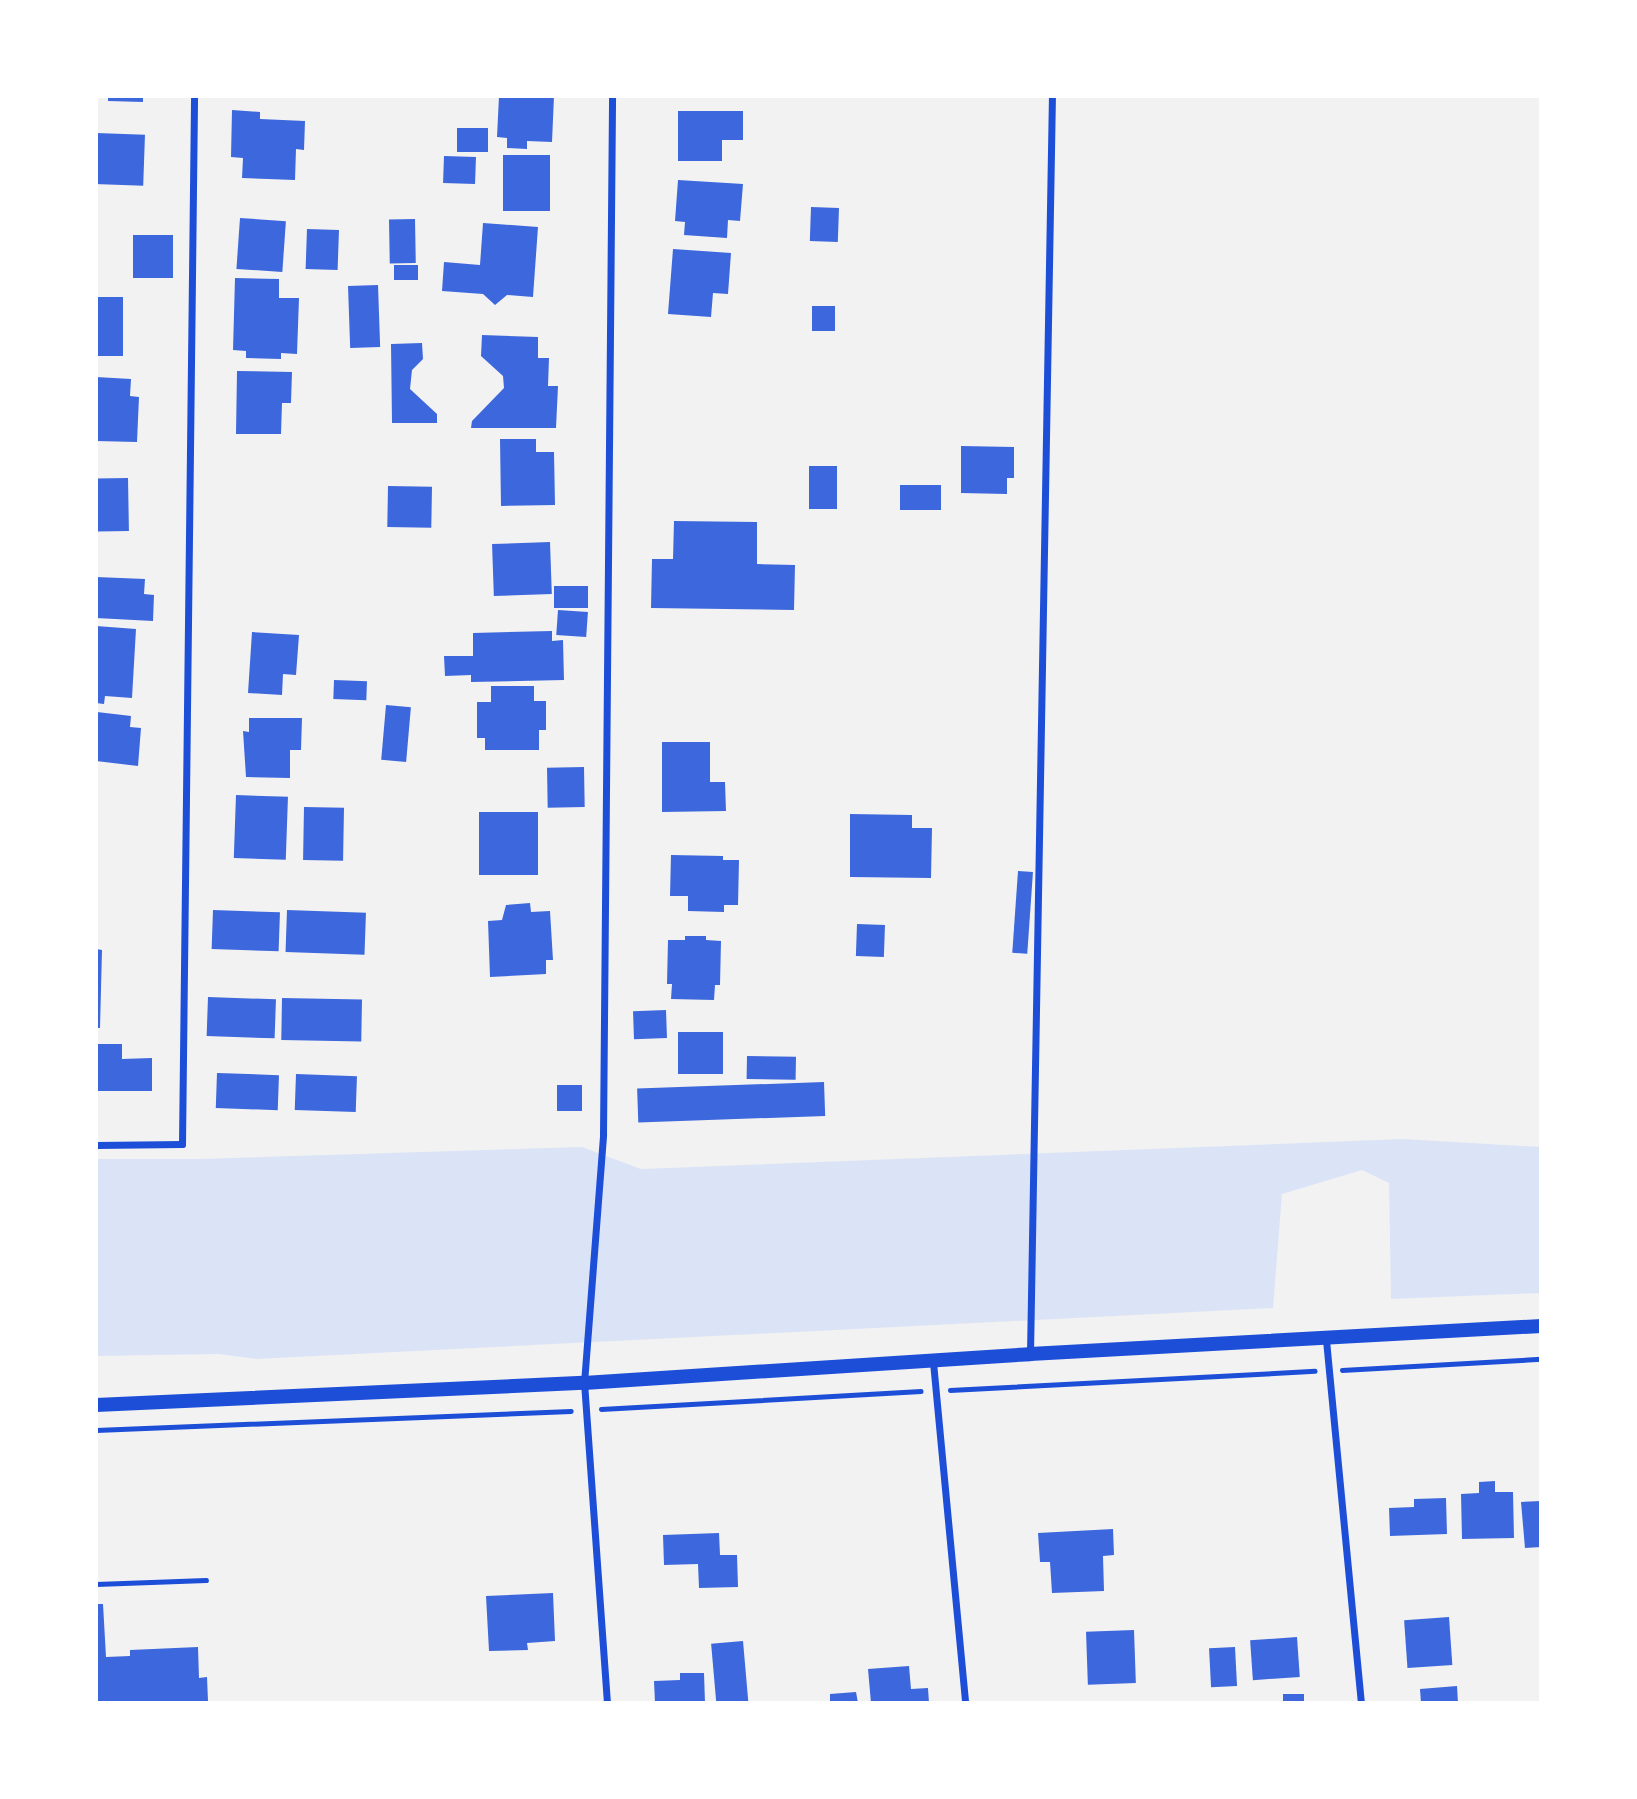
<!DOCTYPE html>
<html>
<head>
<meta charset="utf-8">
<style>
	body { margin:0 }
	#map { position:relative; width:1637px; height:1799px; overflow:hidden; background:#f2f2f2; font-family:Commissioner,sans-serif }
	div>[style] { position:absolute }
	.green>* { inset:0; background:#dbe4f7 }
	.building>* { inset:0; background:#3d67dc; transform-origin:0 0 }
	.path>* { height:4.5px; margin:-2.25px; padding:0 2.25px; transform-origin:2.25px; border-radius:2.25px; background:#1d4ed8 }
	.service>* { height:5px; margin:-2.5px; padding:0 2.5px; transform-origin:2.5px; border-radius:2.5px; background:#1d4ed8 }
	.minor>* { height:7px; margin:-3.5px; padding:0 3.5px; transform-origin:3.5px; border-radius:3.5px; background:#1d4ed8 }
	.secondary>* { height:14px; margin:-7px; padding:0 7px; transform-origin:7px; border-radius:7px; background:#1d4ed8 }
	span { translate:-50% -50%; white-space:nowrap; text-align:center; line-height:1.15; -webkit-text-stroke:6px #fff; paint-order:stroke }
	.frame { position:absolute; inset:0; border:98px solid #fff; pointer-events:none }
</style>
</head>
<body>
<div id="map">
	<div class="green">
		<i style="clip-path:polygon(1403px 1139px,1541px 1147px,1541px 1293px,1391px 1299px,1389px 1183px,1362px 1170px,1282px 1194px,1273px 1308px,256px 1359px,219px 1354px,96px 1356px,96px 1159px,201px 1159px,582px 1147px,641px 1169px)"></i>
	</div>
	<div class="building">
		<i style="clip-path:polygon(108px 96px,143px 96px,143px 102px,108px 101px)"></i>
		<i style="clip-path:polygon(499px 96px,554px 96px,552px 142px,527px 141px,527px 149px,507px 148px,507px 138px,497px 137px)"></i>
		<i style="clip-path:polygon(232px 110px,260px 112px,260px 119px,305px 121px,304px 150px,296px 149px,295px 180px,242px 178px,243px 158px,231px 157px)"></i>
		<i style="clip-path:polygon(678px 111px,743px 111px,743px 140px,722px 140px,722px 161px,678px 161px)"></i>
		<i style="left:457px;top:128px;width:31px;height:24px"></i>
		<i style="left:96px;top:133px;width:49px;height:51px;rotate:2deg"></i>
		<i style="left:503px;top:155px;width:47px;height:56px"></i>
		<i style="left:444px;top:156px;width:32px;height:27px;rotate:2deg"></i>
		<i style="clip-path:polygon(678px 180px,743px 184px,740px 221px,728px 220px,727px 238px,684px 235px,685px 222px,675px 221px)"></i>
		<i style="left:811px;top:207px;width:28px;height:34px;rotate:2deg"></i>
		<i style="left:240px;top:218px;width:46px;height:51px;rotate:4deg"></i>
		<i style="left:415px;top:219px;width:44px;height:26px;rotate:89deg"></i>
		<i style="clip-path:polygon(483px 223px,538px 227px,533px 297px,507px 295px,495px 305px,483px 294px,442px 291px,444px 262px,480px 265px)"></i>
		<i style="left:307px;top:229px;width:32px;height:40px;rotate:2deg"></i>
		<i style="left:133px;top:235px;width:40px;height:43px"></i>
		<i style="clip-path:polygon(673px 249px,731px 253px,728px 294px,713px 293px,711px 317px,668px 314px)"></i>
		<i style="left:394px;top:265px;width:24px;height:15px"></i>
		<i style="clip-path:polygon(235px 278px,279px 279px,279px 298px,299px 298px,297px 354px,281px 353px,281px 359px,246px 358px,246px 351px,233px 350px)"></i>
		<i style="left:378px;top:285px;width:62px;height:30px;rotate:88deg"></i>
		<i style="left:96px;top:297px;width:27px;height:59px"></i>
		<i style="left:812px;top:306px;width:23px;height:25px"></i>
		<i style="clip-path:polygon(482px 335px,538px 337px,538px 358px,549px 358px,548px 386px,558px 386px,556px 428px,471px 428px,472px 421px,504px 388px,503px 376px,481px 356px)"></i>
		<i style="clip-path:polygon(422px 343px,423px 359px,412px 370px,410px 389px,437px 414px,437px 423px,392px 423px,391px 344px)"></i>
		<i style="clip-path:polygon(237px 371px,292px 372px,291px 403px,282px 403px,281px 434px,236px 434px)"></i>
		<i style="clip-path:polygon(96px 377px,131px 379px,130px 396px,139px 397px,137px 442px,96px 441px)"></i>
		<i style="clip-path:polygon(500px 439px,536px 439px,536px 452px,554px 452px,555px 505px,501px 506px)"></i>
		<i style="clip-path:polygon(961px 446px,1014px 447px,1014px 478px,1007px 478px,1007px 494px,961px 493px)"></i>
		<i style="left:809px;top:466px;width:28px;height:43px"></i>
		<i style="left:128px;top:478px;width:53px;height:32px;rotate:89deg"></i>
		<i style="left:900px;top:485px;width:41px;height:25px"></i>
		<i style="left:388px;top:486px;width:44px;height:41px;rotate:1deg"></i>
		<i style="clip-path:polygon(674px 521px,757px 522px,757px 564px,795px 565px,794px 610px,651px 608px,652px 559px,673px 559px)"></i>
		<i style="left:550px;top:542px;width:52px;height:58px;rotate:88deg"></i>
		<i style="clip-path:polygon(96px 577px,145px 579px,144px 594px,154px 595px,153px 621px,96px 618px)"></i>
		<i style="left:554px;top:586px;width:34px;height:22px"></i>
		<i style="left:558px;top:610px;width:30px;height:25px;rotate:4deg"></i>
		<i style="clip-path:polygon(96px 626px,136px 629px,132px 698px,105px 696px,104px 704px,96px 703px)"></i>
		<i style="clip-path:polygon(552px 631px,552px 641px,563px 640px,564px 680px,471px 682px,471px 675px,445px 676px,444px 656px,473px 656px,473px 633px)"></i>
		<i style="clip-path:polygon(252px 632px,299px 635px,296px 675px,283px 674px,282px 695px,248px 693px)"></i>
		<i style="left:334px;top:680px;width:33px;height:19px;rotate:2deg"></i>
		<i style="clip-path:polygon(491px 686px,534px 686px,534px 701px,546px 701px,546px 730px,539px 730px,539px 750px,485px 750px,485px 738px,477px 738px,477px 702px,491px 702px)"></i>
		<i style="left:386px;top:705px;width:25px;height:55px;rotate:5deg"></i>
		<i style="clip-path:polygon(97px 712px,131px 716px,130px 727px,141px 728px,138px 766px,96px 761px)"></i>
		<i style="clip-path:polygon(249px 718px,302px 718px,301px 750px,290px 750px,290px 778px,246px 777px,243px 731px,249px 732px)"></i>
		<i style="clip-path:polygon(662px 742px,710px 742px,710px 782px,725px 782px,726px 811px,662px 812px)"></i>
		<i style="left:584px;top:767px;width:40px;height:37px;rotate:89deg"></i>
		<i style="left:236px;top:795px;width:52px;height:63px;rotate:2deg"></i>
		<i style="left:304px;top:807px;width:40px;height:53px;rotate:1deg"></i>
		<i style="left:479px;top:812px;width:59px;height:63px"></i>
		<i style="clip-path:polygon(850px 814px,912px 815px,912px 828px,932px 828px,931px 878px,850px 877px)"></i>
		<i style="clip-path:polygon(671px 855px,723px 856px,723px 860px,739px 860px,738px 905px,724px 905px,724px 912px,688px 911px,688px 896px,670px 896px)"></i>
		<i style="left:1018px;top:871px;width:15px;height:82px;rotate:4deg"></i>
		<i style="clip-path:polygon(530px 903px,531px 912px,550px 911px,553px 960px,546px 960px,546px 974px,490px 977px,488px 921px,502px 920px,506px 905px)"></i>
		<i style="left:213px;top:910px;width:67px;height:39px;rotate:2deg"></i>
		<i style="left:287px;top:910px;width:79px;height:42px;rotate:2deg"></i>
		<i style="left:857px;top:924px;width:28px;height:32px;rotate:2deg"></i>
		<i style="clip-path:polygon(685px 936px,706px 936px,706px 940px,721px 941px,720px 985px,715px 985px,714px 1000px,671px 999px,672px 984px,667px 984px,668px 940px,685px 940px)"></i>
		<i style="clip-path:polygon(96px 949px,102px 950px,100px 1028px,96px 1028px)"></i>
		<i style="left:208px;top:997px;width:68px;height:39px;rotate:2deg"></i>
		<i style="left:282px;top:998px;width:80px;height:42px;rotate:1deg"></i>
		<i style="left:666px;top:1010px;width:28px;height:33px;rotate:88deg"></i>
		<i style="left:678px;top:1032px;width:45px;height:42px"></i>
		<i style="clip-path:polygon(98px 1044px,122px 1044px,122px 1059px,152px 1058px,152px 1091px,96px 1091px)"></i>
		<i style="left:747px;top:1056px;width:49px;height:23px;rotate:1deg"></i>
		<i style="left:217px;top:1073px;width:62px;height:35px;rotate:2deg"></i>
		<i style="left:296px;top:1074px;width:61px;height:36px;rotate:2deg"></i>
		<i style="left:824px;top:1082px;width:34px;height:187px;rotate:88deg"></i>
		<i style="left:557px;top:1085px;width:25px;height:26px"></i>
		<i style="clip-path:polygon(1495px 1481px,1495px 1492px,1513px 1492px,1514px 1538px,1462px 1539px,1461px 1494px,1479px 1493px,1479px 1482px)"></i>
		<i style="clip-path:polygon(1446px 1498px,1447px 1534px,1390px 1536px,1389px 1508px,1414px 1507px,1414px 1499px)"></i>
		<i style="clip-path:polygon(1541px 1501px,1541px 1547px,1525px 1548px,1521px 1502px)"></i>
		<i style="clip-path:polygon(1113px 1529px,1114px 1555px,1103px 1556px,1104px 1591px,1052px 1593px,1050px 1562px,1040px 1562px,1038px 1533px)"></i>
		<i style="clip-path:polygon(719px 1533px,720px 1555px,737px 1555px,738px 1587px,699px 1588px,698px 1564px,664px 1565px,663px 1535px)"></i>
		<i style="clip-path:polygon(553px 1593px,555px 1641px,527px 1643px,528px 1650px,489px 1651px,486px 1596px)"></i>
		<i style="clip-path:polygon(96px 1604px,103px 1604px,106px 1657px,130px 1656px,130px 1650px,198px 1647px,199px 1678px,207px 1677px,208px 1701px,96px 1703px)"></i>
		<i style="left:1449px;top:1617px;width:48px;height:45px;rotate:86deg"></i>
		<i style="left:1134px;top:1630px;width:53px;height:48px;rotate:88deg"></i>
		<i style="left:1297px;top:1637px;width:40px;height:47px;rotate:86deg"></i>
		<i style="left:743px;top:1641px;width:62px;height:32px;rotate:85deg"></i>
		<i style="left:1235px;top:1647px;width:39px;height:26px;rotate:87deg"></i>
		<i style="clip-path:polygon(909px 1666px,911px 1689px,928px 1688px,929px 1703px,871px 1703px,868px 1669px)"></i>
		<i style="clip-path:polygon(680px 1673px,704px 1673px,705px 1703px,655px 1703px,654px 1681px,680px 1680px)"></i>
		<i style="clip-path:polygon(1457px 1686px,1458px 1703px,1421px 1703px,1420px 1689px)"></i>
		<i style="clip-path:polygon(856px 1692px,858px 1703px,830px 1703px,830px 1694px)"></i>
		<i style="left:1304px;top:1694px;width:9px;height:21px;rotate:90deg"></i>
	</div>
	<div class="path">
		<i style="left:1342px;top:1370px;width:199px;rotate:-3.2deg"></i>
		<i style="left:950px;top:1390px;width:365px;rotate:-3deg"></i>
		<i style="left:601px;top:1409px;width:320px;rotate:-3.2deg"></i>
		<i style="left:96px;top:1430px;width:475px;rotate:-2.3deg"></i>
	</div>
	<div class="service">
		<i style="left:96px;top:1584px;width:110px;rotate:-2.1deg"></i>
	</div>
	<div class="minor">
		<i style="left:96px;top:1145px;width:86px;rotate:-0.7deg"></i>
		<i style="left:182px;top:1144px;width:1048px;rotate:-89.34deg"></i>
		<i style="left:1326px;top:1340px;width:365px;rotate:84.5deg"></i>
		<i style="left:1030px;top:1354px;width:1258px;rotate:-89deg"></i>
		<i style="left:933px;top:1362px;width:342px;rotate:84.6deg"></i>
		<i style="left:607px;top:1703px;width:321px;rotate:-94.1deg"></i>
		<i style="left:584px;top:1383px;width:249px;rotate:-85.6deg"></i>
		<i style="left:603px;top:1135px;width:1039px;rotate:-89.5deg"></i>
	</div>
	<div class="secondary">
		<i style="left:96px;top:1405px;width:488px;rotate:-2.6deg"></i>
		<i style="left:584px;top:1383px;width:447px;rotate:-3.7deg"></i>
		<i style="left:1030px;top:1354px;width:512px;rotate:-3.14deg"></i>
	</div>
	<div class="frame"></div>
</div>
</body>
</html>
